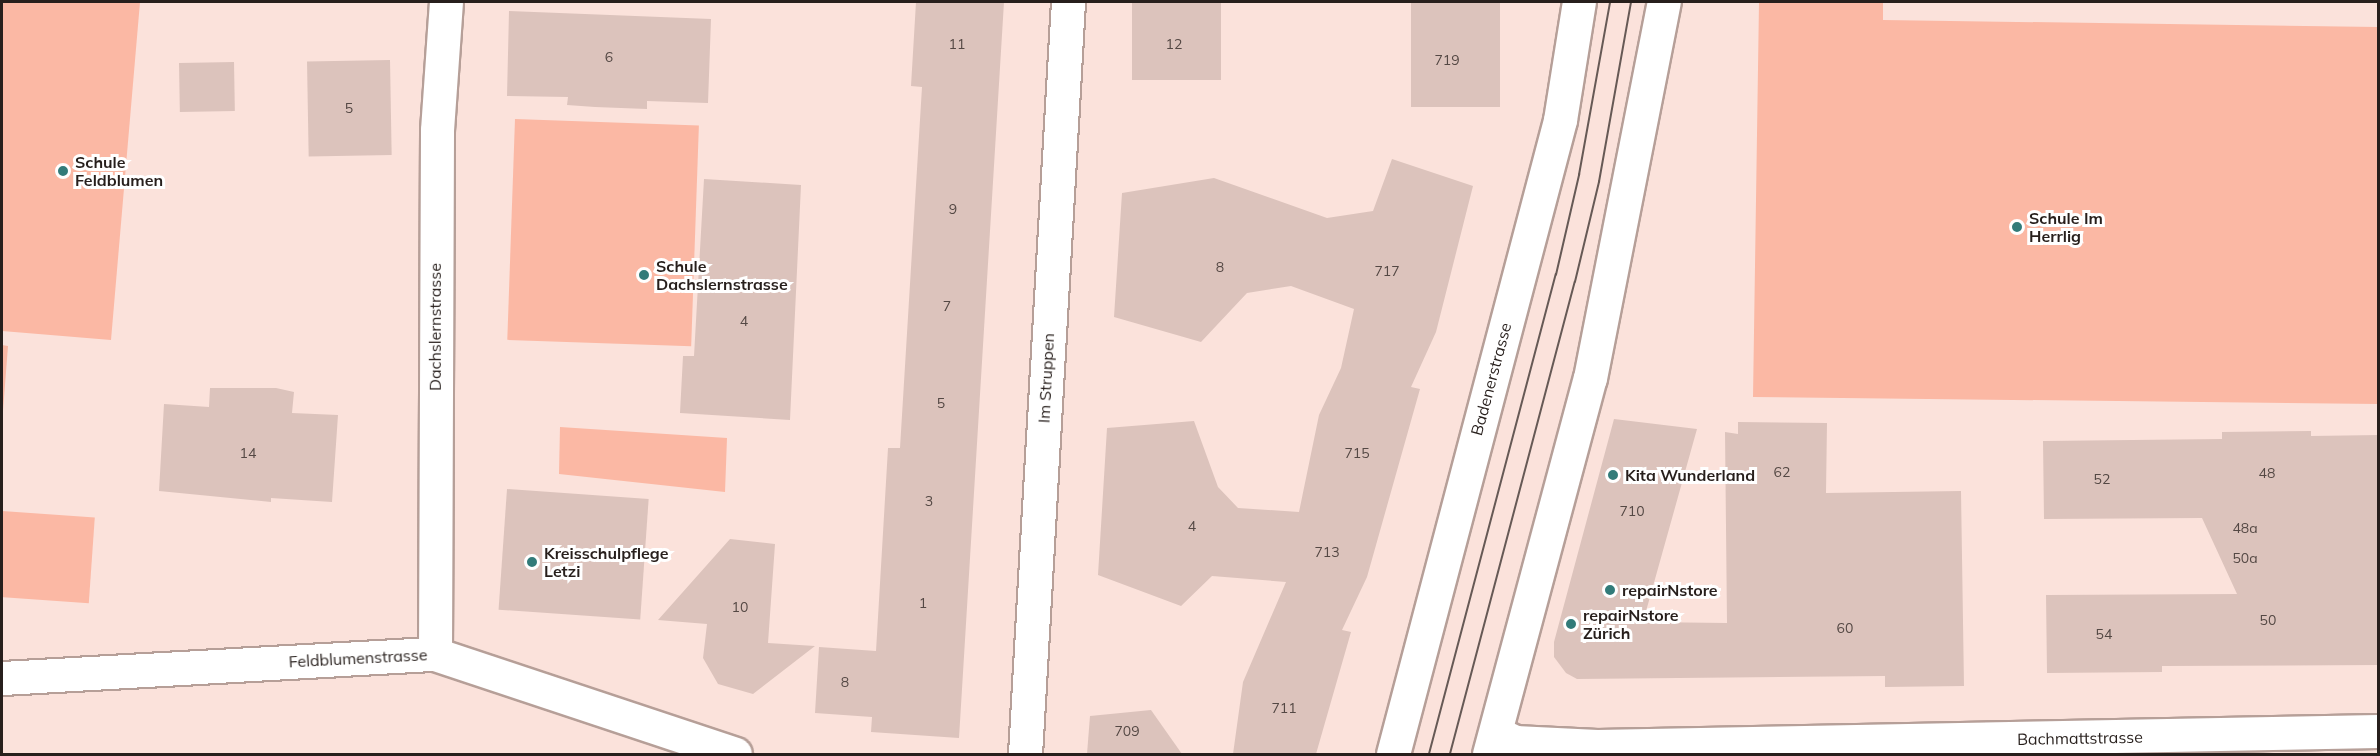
<!DOCTYPE html>
<html>
<head>
<meta charset="utf-8">
<style>
	body { margin:0 }
	#map { position:relative; width:2380px; height:756px; overflow:hidden; background:#fbe2db; font-family:Mulish,sans-serif }
	div>[style] { position:absolute }
	.green>* { inset:0; background:#fbb8a4; transform-origin:0 0 }
	.building>* { inset:0; background:#dcc3bc; transform-origin:0 0 }
	.roads { filter:drop-shadow(2px 0 #b69f98) drop-shadow(-2px 0 #b69f98) drop-shadow(0 2px #b69f98) drop-shadow(0 -2px #b69f98) }
	.street>* { height:33px; margin:-16.5px; padding:0 16.5px; transform-origin:16.5px; border-radius:16.5px; background:#fff }
	.secondary>* { height:33px; margin:-16.5px; padding:0 16.5px; transform-origin:16.5px; border-radius:16.5px; background:#fff }
	.tram>* { height:1.5px; margin:-0.75px; padding:0 0.75px; transform-origin:0.75px; border-radius:0.75px; background:#665955 }
	.dots>* { width:16px; height:16px; translate:-50% -50%; box-sizing:border-box; border:3px solid #fff; border-radius:50% }
	span { translate:-50% -50%; white-space:nowrap; text-align:center; line-height:1.15; -webkit-text-stroke:6px #fff; paint-order:stroke }
	.number-label { font-size:14px; color:#544844 }
	.number-label span { -webkit-text-stroke-width:0 }
	.poi-label { font-size:16px; color:#271f1c; font-weight:700 }
	.left { translate:0 -50%; text-align:left }
	.street-label { font-size:16px; color:#271f1c }
	.frame { position:absolute; inset:0; border:3px solid #271f1c; pointer-events:none }
</style>
</head>
<body>
<div id="map">
	<div class="green">
		<i style="clip-path:polygon(2px 2px,140px 2px,111px 340px,2px 331px)"></i>
		<i style="clip-path:polygon(1759px 2px,1883px 2px,1883px 20px,2378px 27px,2378px 404px,1753px 397px)"></i>
		<i style="left:515px;top:119px;width:184px;height:221px;rotate:2deg"></i>
		<i style="clip-path:polygon(2px 345px,8px 346px,2px 424px)"></i>
		<i style="clip-path:polygon(560px 427px,727px 438px,725px 492px,559px 474px)"></i>
		<i style="left:2px;top:511px;width:93px;height:86px;rotate:4deg"></i>
	</div>
	<div class="building">
		<i style="clip-path:polygon(916px 2px,1004px 2px,959px 738px,871px 732px,872px 717px,815px 713px,819px 647px,876px 651px,888px 448px,900px 448px,922px 87px,911px 86px)"></i>
		<i style="left:1132px;top:2px;width:89px;height:78px"></i>
		<i style="left:1411px;top:2px;width:89px;height:105px"></i>
		<i style="clip-path:polygon(509px 11px,711px 19px,708px 103px,647px 101px,647px 109px,595px 107px,567px 105px,568px 97px,507px 96px)"></i>
		<i style="left:390px;top:60px;width:95px;height:83px;rotate:89deg"></i>
		<i style="left:234px;top:62px;width:49px;height:55px;rotate:89deg"></i>
		<i style="clip-path:polygon(1392px 159px,1473px 186px,1436px 332px,1411px 387px,1420px 389px,1367px 577px,1342px 630px,1351px 632px,1316px 754px,1233px 754px,1243px 682px,1286px 582px,1212px 576px,1181px 606px,1098px 575px,1107px 428px,1194px 421px,1218px 487px,1238px 508px,1299px 512px,1319px 415px,1341px 368px,1354px 309px,1291px 286px,1247px 293px,1201px 342px,1114px 317px,1122px 193px,1214px 178px,1327px 218px,1373px 211px)"></i>
		<i style="clip-path:polygon(704px 179px,801px 185px,790px 420px,680px 413px,683px 356px,694px 356px)"></i>
		<i style="clip-path:polygon(210px 388px,276px 388px,294px 392px,292px 413px,338px 415px,332px 502px,271px 498px,271px 502px,159px 491px,164px 404px,209px 407px)"></i>
		<i style="clip-path:polygon(1614px 419px,1697px 429px,1643px 622px,1727px 623px,1725px 432px,1738px 434px,1738px 422px,1827px 423px,1826px 493px,1961px 491px,1964px 686px,1885px 687px,1885px 676px,1577px 679px,1566px 673px,1554px 657px,1554px 642px)"></i>
		<i style="clip-path:polygon(2311px 431px,2311px 436px,2379px 435px,2379px 665px,2162px 666px,2162px 672px,2047px 673px,2046px 595px,2237px 594px,2202px 518px,2044px 519px,2043px 441px,2222px 439px,2222px 432px)"></i>
		<i style="left:507px;top:489px;width:142px;height:121px;rotate:4deg"></i>
		<i style="clip-path:polygon(730px 539px,775px 544px,768px 643px,815px 646px,753px 694px,718px 684px,703px 658px,707px 624px,658px 620px)"></i>
		<i style="clip-path:polygon(1151px 710px,1182px 754px,1087px 754px,1090px 716px)"></i>
	</div>
	<div class="roads">
		<div class="street">
			<i style="left:435px;top:654px;width:524px;rotate:-89.78deg"></i>
			<i style="left:437px;top:130px;width:128px;rotate:-86deg"></i>
			<i style="left:2px;top:678px;width:434px;rotate:-3.2deg"></i>
			<i style="left:435px;top:654px;width:316px;rotate:18.4deg"></i>
			<i style="left:1496px;top:733px;width:21px;rotate:25deg"></i>
			<i style="left:1515px;top:742px;width:82px;rotate:2.8deg"></i>
			<i style="left:1597px;top:746px;width:781px;rotate:-1.1deg"></i>
			<i style="left:1025px;top:754px;width:753px;rotate:-86.73deg"></i>
		</div>
		<div class="secondary">
			<i style="left:1393px;top:754px;width:656px;rotate:-75.24deg"></i>
			<i style="left:1560px;top:120px;width:120px;rotate:-80.9deg"></i>
			<i style="left:1489px;top:754px;width:389px;rotate:-75deg"></i>
			<i style="left:1590px;top:378px;width:383px;rotate:-78.9deg"></i>
		</div>
	</div>
	<div class="tram">
		<i style="left:1429px;top:754px;width:496px;rotate:-75.2deg"></i>
		<i style="left:1556px;top:275px;width:103px;rotate:-77deg"></i>
		<i style="left:1579px;top:175px;width:176px;rotate:-79.8deg"></i>
		<i style="left:1450px;top:754px;width:488px;rotate:-75.2deg"></i>
		<i style="left:1575px;top:282px;width:103px;rotate:-76.5deg"></i>
		<i style="left:1599px;top:182px;width:183px;rotate:-79.9deg"></i>
	</div>
	<div class="dots">
		<i style="left:63px;top:171px;background:#327b79"></i>
		<i style="left:2017px;top:227px;background:#327b79"></i>
		<i style="left:644px;top:275px;background:#327b79"></i>
		<i style="left:1613px;top:475px;background:#327b79"></i>
		<i style="left:532px;top:562px;background:#327b79"></i>
		<i style="left:1610px;top:590px;background:#327b79"></i>
		<i style="left:1571px;top:624px;background:#327b79"></i>
	</div>
	<div class="number-label">
		<span style="left:957px;top:44px">11</span>
		<span style="left:1174px;top:44px">12</span>
		<span style="left:609px;top:57px">6</span>
		<span style="left:1447px;top:60px">719</span>
		<span style="left:349px;top:108px">5</span>
		<span style="left:953px;top:209px">9</span>
		<span style="left:1220px;top:267px">8</span>
		<span style="left:1387px;top:271px">717</span>
		<span style="left:947px;top:306px">7</span>
		<span style="left:744px;top:321px">4</span>
		<span style="left:941px;top:403px">5</span>
		<span style="left:248px;top:453px">14</span>
		<span style="left:1357px;top:453px">715</span>
		<span style="left:1782px;top:472px">62</span>
		<span style="left:2267px;top:473px">48</span>
		<span style="left:2102px;top:479px">52</span>
		<span style="left:929px;top:501px">3</span>
		<span style="left:1632px;top:511px">710</span>
		<span style="left:1192px;top:526px">4</span>
		<span style="left:2245px;top:528px">48a</span>
		<span style="left:1327px;top:552px">713</span>
		<span style="left:2245px;top:558px">50a</span>
		<span style="left:923px;top:603px">1</span>
		<span style="left:740px;top:607px">10</span>
		<span style="left:2268px;top:620px">50</span>
		<span style="left:1845px;top:628px">60</span>
		<span style="left:2104px;top:634px">54</span>
		<span style="left:845px;top:682px">8</span>
		<span style="left:1284px;top:708px">711</span>
		<span style="left:1127px;top:731px">709</span>
	</div>
	<div class="poi-label">
		<span class="left" style="left:75px;top:171px">Schule<br>Feldblumen</span>
		<span class="left" style="left:2029px;top:227px">Schule Im<br>Herrlig</span>
		<span class="left" style="left:656px;top:275px">Schule<br>Dachslernstrasse</span>
		<span class="left" style="left:1625px;top:475px">Kita Wunderland</span>
		<span class="left" style="left:544px;top:562px">Kreisschulpflege<br>Letzi</span>
		<span class="left" style="left:1622px;top:590px">repairNstore</span>
		<span class="left" style="left:1583px;top:624px">repairNstore<br>Zürich</span>
	</div>
	<div class="street-label">
		<span style="left:435px;top:327px;rotate:-90deg">Dachslernstrasse</span>
		<span style="left:1046px;top:378px;rotate:-87deg">Im Struppen</span>
		<span style="left:1491px;top:379px;rotate:-75deg">Badenerstrasse</span>
		<span style="left:358px;top:658px;rotate:-3deg">Feldblumenstrasse</span>
		<span style="left:2080px;top:738px;rotate:-1deg">Bachmattstrasse</span>
	</div>
	<div class="frame"></div>
</div>
</body>
</html>
